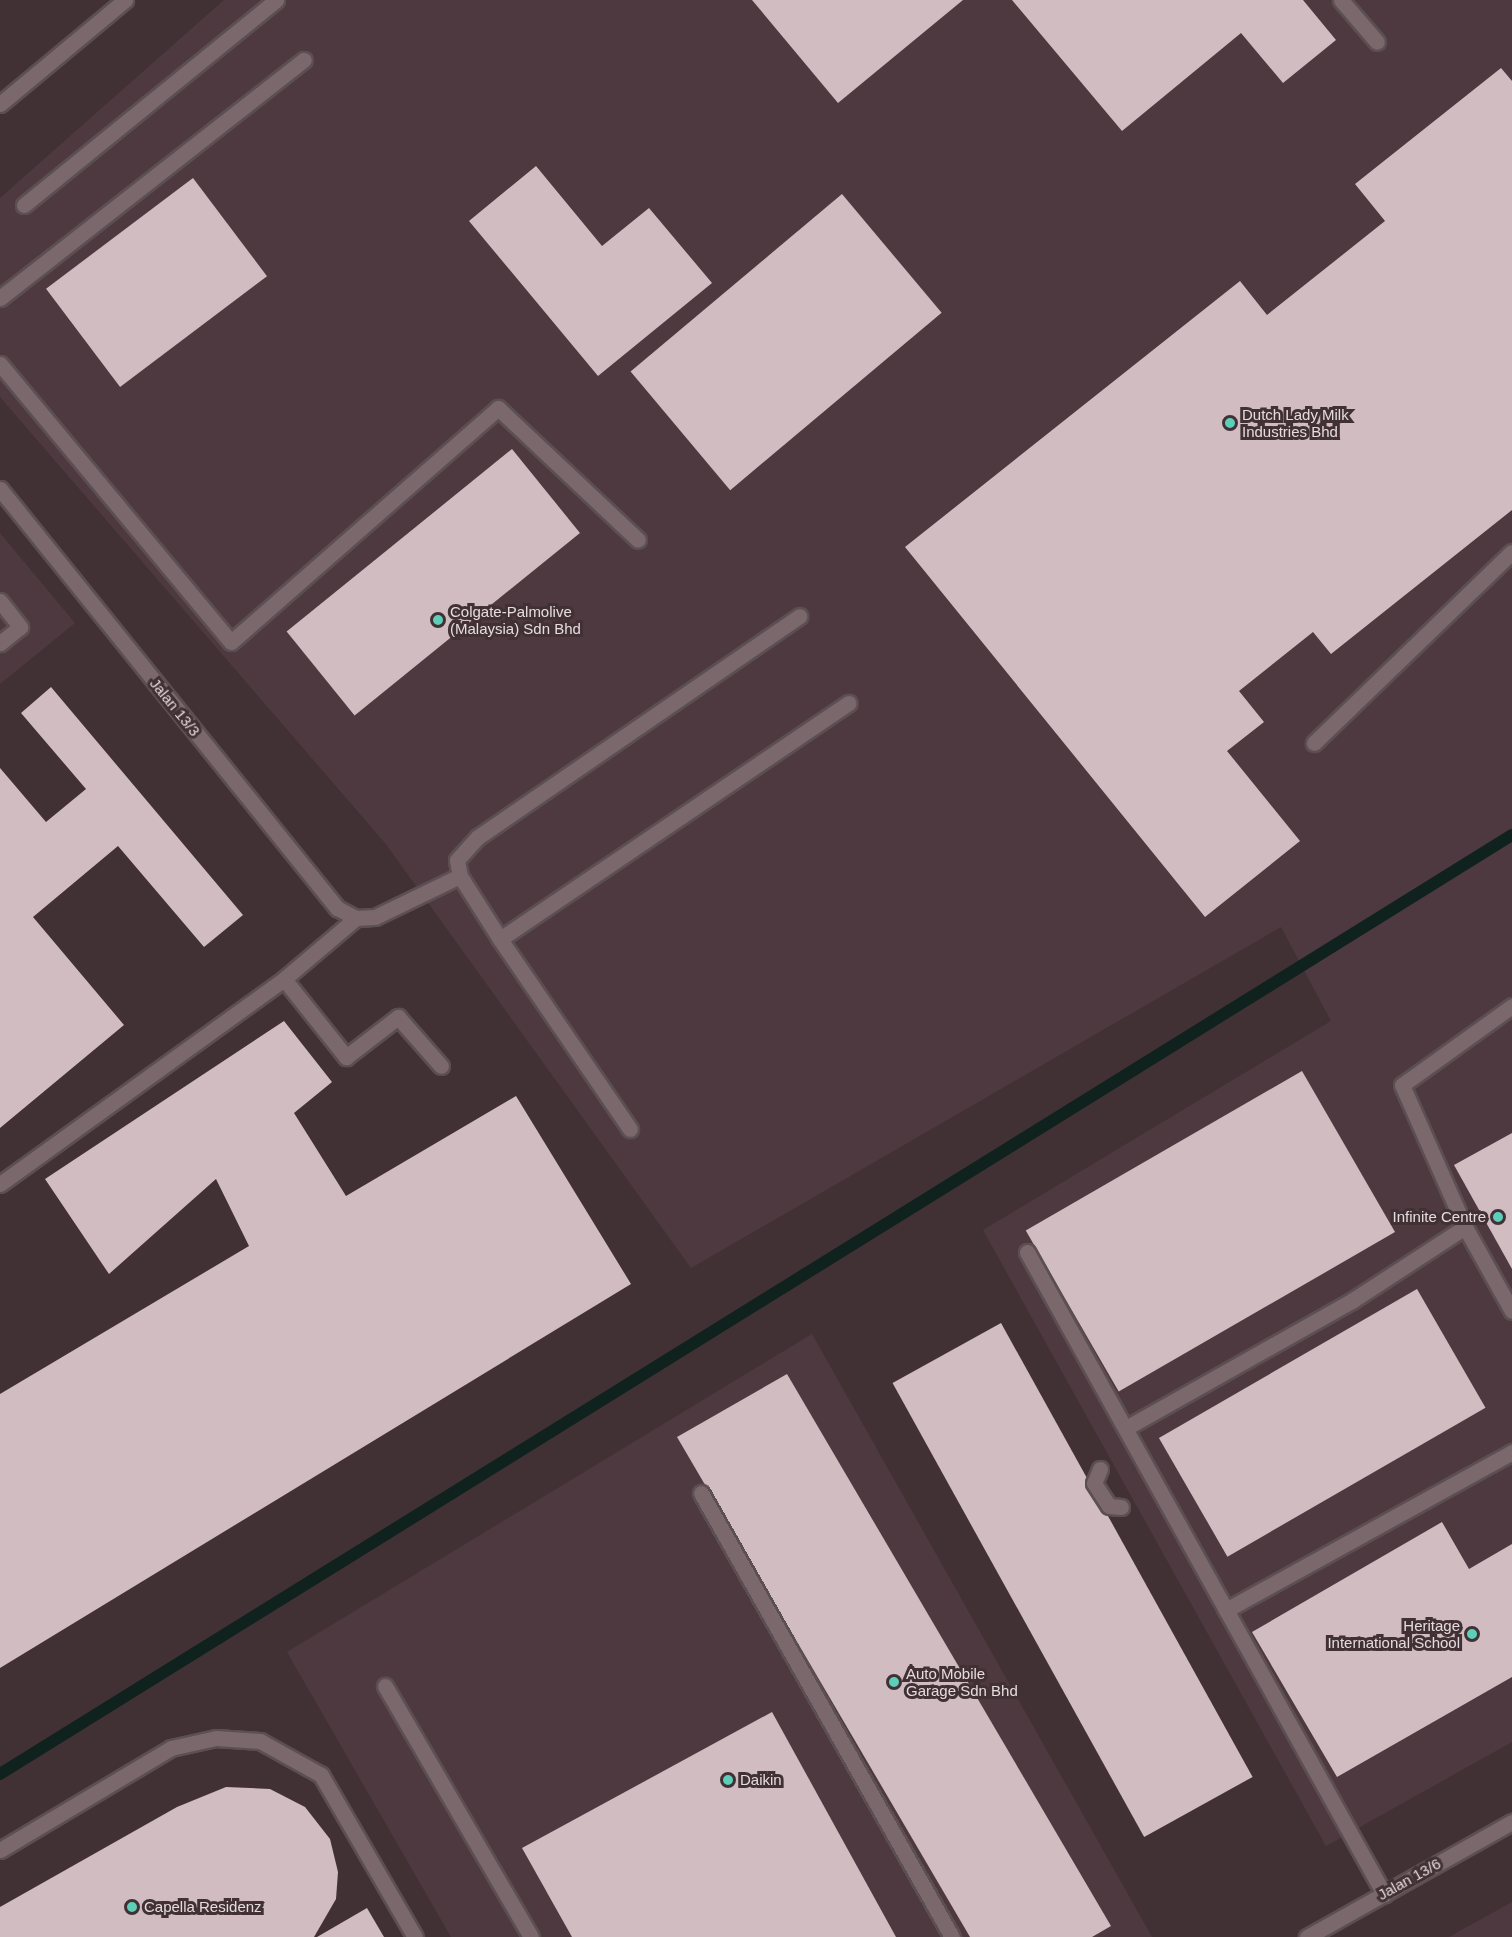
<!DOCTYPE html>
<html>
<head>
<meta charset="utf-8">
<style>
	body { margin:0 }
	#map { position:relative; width:1512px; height:1937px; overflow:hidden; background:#413135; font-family:Arial,sans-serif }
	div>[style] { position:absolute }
	.built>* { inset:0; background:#4f3940 }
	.stream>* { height:12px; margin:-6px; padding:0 6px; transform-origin:6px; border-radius:6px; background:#10221e }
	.building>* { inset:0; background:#d0bcc1; transform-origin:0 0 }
	.roads { filter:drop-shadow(2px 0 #5c4f53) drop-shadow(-2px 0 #5c4f53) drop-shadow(0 2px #5c4f53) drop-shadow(0 -2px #5c4f53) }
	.minor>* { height:15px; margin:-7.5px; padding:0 7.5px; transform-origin:7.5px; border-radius:7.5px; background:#7a686d }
	.dots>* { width:16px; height:16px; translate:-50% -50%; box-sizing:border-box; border:3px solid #413135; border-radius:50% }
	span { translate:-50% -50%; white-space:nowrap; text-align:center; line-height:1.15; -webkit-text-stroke:6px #413135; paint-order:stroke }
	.poi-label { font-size:15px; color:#e6dbde }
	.left { translate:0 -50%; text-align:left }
	.right { translate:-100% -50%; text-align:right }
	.street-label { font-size:15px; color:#e6dbde }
</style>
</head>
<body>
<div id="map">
	<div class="built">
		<i style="clip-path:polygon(224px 0,1512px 0,1512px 1742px,1326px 1846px,983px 1230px,1331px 1021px,1281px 927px,691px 1268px,385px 843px,0 397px,0 198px)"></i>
		<i style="clip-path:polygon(0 533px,75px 623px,0 684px)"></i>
		<i style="clip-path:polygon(812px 1334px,1152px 1937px,451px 1937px,287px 1652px)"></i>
		<i style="clip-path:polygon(1512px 1902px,1512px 1937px,1449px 1937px)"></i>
	</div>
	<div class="stream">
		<i style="left:0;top:1774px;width:1780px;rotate:-31.84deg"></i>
	</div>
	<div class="building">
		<i style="clip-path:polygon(752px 0,963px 0,838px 103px)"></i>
		<i style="clip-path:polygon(1012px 0,1303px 0,1336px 40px,1283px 83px,1241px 33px,1122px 131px)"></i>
		<i style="clip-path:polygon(1501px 68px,1512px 81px,1512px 510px,1331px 654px,1313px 632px,1239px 691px,1264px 722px,1227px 751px,1300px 841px,1205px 917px,905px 547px,1240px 281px,1267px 315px,1385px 221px,1355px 184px)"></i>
		<i style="clip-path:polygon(536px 166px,602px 246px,649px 208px,712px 283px,598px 376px,469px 221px)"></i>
		<i style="left:193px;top:178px;width:123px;height:184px;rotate:53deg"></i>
		<i style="left:842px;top:194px;width:155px;height:276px;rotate:50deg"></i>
		<i style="left:512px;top:449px;width:108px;height:290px;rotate:51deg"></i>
		<i style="clip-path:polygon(51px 687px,243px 915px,204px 947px,118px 846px,33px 917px,124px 1025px,0 1128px,0 768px,46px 822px,86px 789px,21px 713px)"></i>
		<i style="clip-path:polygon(284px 1021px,332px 1082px,294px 1113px,346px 1196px,516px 1096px,631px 1284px,0 1668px,0 1394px,249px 1246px,216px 1179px,109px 1274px,45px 1179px)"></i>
		<i style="left:1302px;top:1071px;width:186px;height:319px;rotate:60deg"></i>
		<i style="clip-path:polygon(1512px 1133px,1512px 1269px,1454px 1165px)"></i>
		<i style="left:1417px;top:1289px;width:137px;height:298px;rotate:60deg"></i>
		<i style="left:1001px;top:1323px;width:519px;height:124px;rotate:61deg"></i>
		<i style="clip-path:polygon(787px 1374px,1111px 1926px,1092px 1937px,970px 1937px,677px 1437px)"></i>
		<i style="clip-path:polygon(1442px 1522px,1469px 1569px,1512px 1544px,1512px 1677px,1337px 1777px,1252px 1632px)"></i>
		<i style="clip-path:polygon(772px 1712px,896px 1937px,572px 1937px,522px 1848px)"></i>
		<i style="clip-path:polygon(226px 1787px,270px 1789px,305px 1807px,330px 1839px,338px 1872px,336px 1899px,314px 1937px,0 1937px,0 1907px,177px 1807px)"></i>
		<i style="clip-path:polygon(367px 1908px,384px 1937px,317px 1937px)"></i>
	</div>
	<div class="roads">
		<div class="minor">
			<i style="left:1341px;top:0;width:55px;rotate:49.4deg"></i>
			<i style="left:0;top:104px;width:163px;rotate:-39.8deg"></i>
			<i style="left:24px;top:205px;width:325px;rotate:-39.1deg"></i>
			<i style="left:0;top:298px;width:386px;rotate:-38.1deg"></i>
			<i style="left:0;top:364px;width:361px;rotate:50.3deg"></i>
			<i style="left:231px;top:642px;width:355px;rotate:-41.2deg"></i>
			<i style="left:498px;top:408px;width:192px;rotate:43.3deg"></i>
			<i style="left:0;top:489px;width:538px;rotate:51.19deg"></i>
			<i style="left:337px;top:908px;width:21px;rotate:28deg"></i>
			<i style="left:356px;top:918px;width:19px;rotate:-3deg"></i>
			<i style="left:375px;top:917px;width:94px;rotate:-25.8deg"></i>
			<i style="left:0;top:601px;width:33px;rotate:52deg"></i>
			<i style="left:20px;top:627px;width:26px;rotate:141deg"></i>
			<i style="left:1314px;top:743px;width:275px;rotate:-44deg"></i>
			<i style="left:500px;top:939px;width:421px;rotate:-34.1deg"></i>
			<i style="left:284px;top:979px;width:94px;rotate:-40.3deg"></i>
			<i style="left:1512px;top:1006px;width:135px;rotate:144.3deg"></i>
			<i style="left:1402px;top:1085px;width:155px;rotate:66.1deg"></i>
			<i style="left:1465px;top:1227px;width:96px;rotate:60.8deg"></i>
			<i style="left:630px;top:1129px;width:230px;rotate:-124.4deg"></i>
			<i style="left:500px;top:939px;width:75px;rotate:-122.4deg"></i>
			<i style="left:460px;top:876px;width:16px;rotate:-101deg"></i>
			<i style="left:457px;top:860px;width:31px;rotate:-48deg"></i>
			<i style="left:478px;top:837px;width:390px;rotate:-34.5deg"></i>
			<i style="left:0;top:1184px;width:350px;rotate:-35.8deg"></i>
			<i style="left:284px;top:979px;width:100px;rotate:51.5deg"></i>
			<i style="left:346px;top:1057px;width:66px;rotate:-37.6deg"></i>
			<i style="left:398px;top:1017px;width:65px;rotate:48.7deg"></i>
			<i style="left:1027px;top:1252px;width:735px;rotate:60.92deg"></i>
			<i style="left:1126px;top:1428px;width:261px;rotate:-29.4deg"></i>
			<i style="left:1353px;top:1300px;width:134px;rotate:-33.1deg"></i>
			<i style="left:1100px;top:1469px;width:15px;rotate:113deg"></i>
			<i style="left:1094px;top:1483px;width:27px;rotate:57deg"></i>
			<i style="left:1109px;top:1506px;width:12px;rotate:5deg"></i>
			<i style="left:701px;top:1493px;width:510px;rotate:60.52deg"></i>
			<i style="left:1226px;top:1610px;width:327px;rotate:-28.9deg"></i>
			<i style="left:385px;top:1686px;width:290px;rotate:59.8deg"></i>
			<i style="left:0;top:1850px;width:199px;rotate:-30.8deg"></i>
			<i style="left:171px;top:1748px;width:46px;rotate:-12.5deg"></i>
			<i style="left:216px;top:1738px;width:44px;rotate:3.9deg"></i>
			<i style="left:260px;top:1741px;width:70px;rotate:29.1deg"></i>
			<i style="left:321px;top:1775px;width:187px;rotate:59.9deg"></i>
			<i style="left:1307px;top:1937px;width:235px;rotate:-29.3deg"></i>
		</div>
	</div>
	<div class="dots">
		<i style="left:1230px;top:423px;background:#5dceb8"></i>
		<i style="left:438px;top:620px;background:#5dceb8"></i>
		<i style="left:1498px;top:1217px;background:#5dceb8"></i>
		<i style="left:1472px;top:1634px;background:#5dceb8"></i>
		<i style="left:894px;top:1682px;background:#5dceb8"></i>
		<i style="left:728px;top:1780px;background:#5dceb8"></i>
		<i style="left:132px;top:1907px;background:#5dceb8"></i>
	</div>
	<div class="poi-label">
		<span class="left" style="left:1242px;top:423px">Dutch Lady Milk<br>Industries Bhd</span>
		<span class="left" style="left:450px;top:620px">Colgate-Palmolive<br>(Malaysia) Sdn Bhd</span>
		<span class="right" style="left:1486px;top:1217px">Infinite Centre</span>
		<span class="right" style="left:1460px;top:1634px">Heritage<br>International School</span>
		<span class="left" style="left:906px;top:1682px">Auto Mobile<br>Garage Sdn Bhd</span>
		<span class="left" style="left:740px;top:1780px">Daikin</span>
		<span class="left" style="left:144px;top:1907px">Capella Residenz</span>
	</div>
	<div class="street-label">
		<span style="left:175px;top:707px;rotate:51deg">Jalan 13/3</span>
		<span style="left:1409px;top:1879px;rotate:-29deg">Jalan 13/6</span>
	</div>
</div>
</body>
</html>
